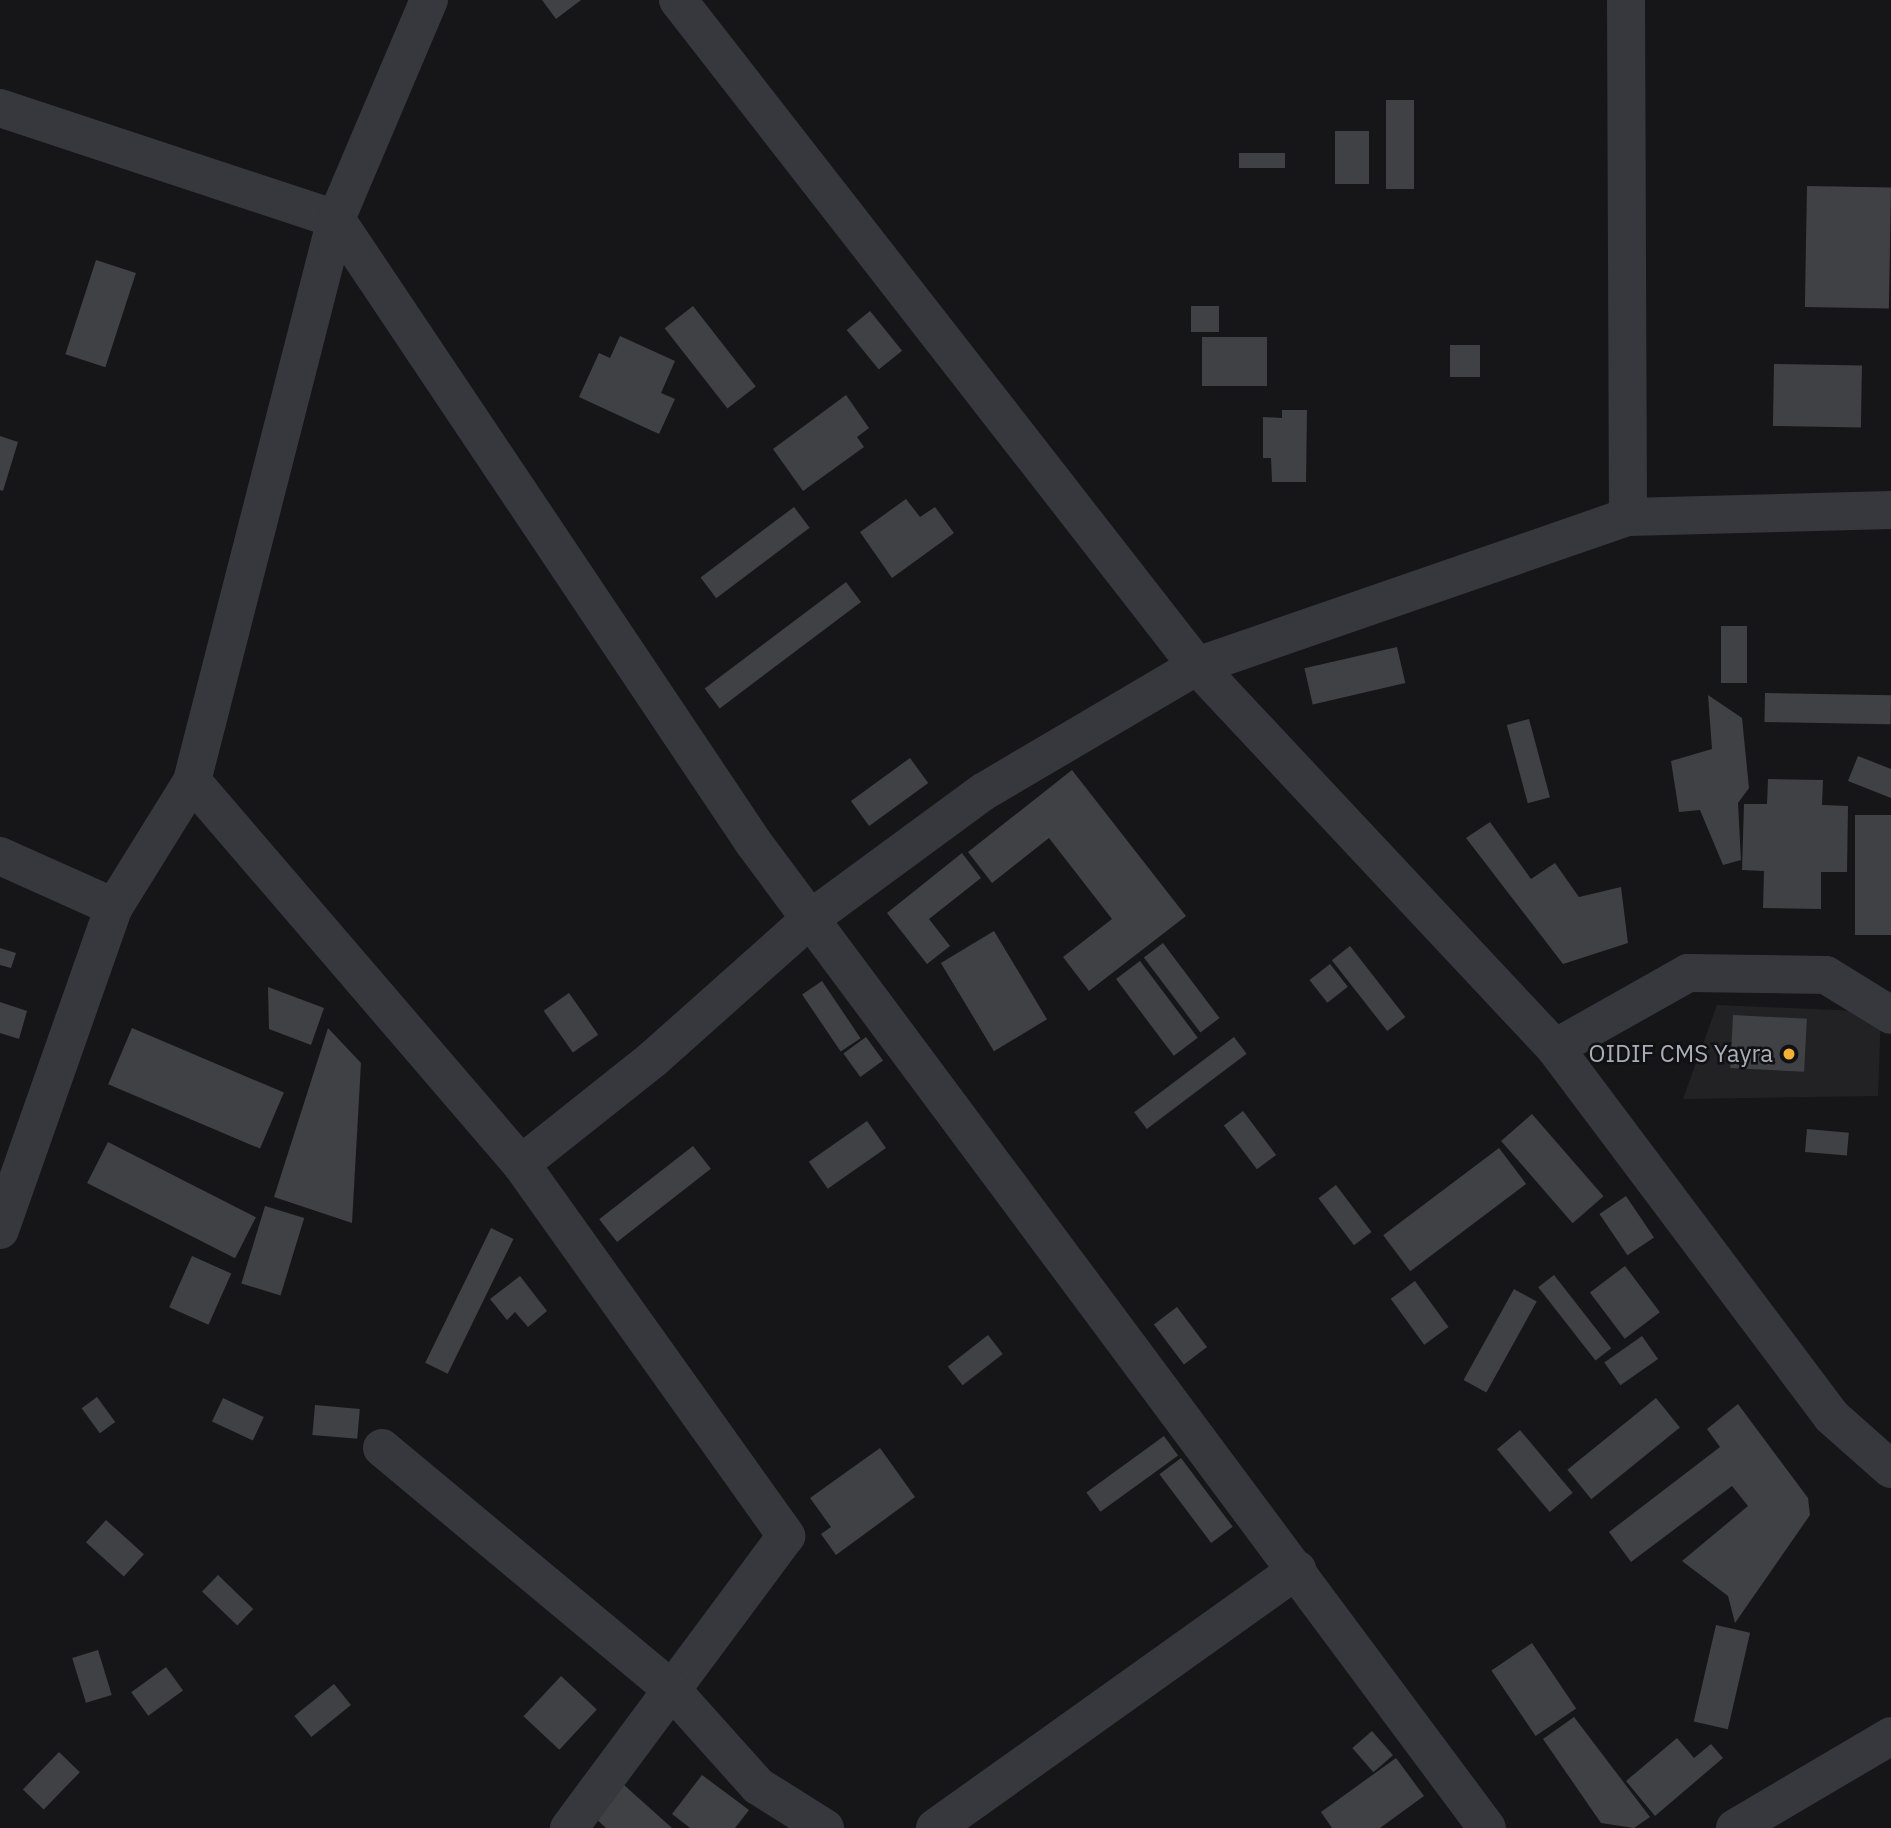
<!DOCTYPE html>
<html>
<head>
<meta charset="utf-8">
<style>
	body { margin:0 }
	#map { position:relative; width:1891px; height:1828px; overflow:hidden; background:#161618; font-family:"IBM Plex Sans",sans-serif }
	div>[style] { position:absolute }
	.built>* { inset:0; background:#222225 }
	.building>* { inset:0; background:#404145; transform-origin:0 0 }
	.minor>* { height:38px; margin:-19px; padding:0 19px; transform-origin:19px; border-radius:19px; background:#37383d }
	.dots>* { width:19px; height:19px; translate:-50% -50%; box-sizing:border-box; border:4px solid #111113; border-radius:50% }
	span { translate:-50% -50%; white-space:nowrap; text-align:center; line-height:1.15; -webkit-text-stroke:5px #111113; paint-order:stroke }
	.poi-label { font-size:24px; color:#a8adb8 }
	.right { translate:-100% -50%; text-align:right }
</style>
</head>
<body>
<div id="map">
	<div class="built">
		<i style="clip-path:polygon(1717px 1005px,1881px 1012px,1878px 1096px,1683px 1099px)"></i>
	</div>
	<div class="building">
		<i style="clip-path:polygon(542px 0,581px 0,556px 19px)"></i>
		<i style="left:1386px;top:100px;width:28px;height:89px"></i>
		<i style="left:1335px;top:131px;width:34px;height:53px"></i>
		<i style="left:1239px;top:153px;width:46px;height:15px"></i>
		<i style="left:1807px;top:186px;width:84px;height:121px;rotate:1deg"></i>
		<i style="left:96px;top:260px;width:42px;height:99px;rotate:18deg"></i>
		<i style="left:693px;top:306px;width:102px;height:36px;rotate:52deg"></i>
		<i style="left:1191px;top:306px;width:28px;height:26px"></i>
		<i style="left:870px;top:311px;width:51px;height:30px;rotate:51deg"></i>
		<i style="clip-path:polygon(620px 336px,675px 361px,661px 393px,675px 399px,659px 434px,579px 397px,599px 353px,610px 358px)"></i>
		<i style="left:1202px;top:337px;width:65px;height:49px"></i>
		<i style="left:1450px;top:345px;width:30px;height:32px"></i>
		<i style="left:1774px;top:364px;width:88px;height:62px;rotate:1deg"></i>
		<i style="clip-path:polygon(846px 395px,869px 428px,857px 437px,864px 447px,803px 491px,773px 449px)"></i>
		<i style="clip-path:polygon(1282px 410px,1307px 410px,1306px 482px,1272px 482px,1271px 458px,1263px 458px,1263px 417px,1282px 418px)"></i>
		<i style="clip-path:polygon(0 436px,18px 442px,3px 491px,0 490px)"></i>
		<i style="clip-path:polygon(906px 499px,920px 517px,935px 507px,954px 533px,892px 578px,860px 532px)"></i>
		<i style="left:794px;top:507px;width:26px;height:117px;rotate:53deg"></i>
		<i style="left:846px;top:582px;width:25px;height:177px;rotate:53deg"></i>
		<i style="left:1721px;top:626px;width:26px;height:57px"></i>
		<i style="left:1397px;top:647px;width:37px;height:95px;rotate:77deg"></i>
		<i style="left:1765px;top:693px;width:126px;height:29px;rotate:1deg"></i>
		<i style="clip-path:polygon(1708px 695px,1742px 718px,1749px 788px,1738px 803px,1741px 860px,1723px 865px,1700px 810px,1679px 812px,1671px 761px,1712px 749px)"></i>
		<i style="left:1529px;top:719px;width:81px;height:23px;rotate:75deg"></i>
		<i style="clip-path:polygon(1858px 756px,1891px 769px,1891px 798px,1848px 781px)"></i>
		<i style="left:910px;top:758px;width:31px;height:73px;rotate:54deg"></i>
		<i style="clip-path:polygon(1072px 770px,1186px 916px,1089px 991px,1063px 957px,1112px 919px,1049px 838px,992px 883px,968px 852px)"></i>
		<i style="clip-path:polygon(1768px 779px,1823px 780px,1822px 805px,1848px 806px,1847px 872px,1821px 872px,1821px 909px,1763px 908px,1764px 871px,1742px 870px,1744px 804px,1767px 804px)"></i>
		<i style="left:1855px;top:815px;width:36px;height:120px"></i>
		<i style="clip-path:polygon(1490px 822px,1531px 879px,1555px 863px,1579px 897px,1621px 887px,1628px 943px,1563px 964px,1466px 838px)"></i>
		<i style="clip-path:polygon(962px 853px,981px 878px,929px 919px,950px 946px,927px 964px,887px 913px)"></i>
		<i style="left:994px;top:931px;width:103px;height:62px;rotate:59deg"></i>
		<i style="left:1163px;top:943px;width:94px;height:24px;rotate:53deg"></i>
		<i style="left:1350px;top:946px;width:90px;height:23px;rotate:52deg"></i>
		<i style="clip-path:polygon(0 948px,16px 953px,11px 968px,0 965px)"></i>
		<i style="left:1140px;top:961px;width:96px;height:30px;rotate:53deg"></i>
		<i style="left:1330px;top:964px;width:29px;height:26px;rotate:52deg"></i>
		<i style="left:822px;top:981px;width:69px;height:24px;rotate:56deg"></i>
		<i style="clip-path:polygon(268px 987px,324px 1008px,311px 1045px,269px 1029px)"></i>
		<i style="left:569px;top:993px;width:51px;height:31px;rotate:55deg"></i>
		<i style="clip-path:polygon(0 1002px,27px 1011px,19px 1039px,0 1033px)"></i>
		<i style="left:1733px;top:1015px;width:74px;height:53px;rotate:3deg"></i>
		<i style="left:132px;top:1028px;width:165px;height:61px;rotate:23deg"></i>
		<i style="clip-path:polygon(328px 1028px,361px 1063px,352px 1223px,274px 1197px)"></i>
		<i style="left:866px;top:1037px;width:29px;height:28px;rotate:54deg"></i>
		<i style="left:1234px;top:1037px;width:21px;height:125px;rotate:53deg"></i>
		<i style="left:1243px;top:1111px;width:55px;height:24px;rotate:53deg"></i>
		<i style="left:1532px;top:1114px;width:109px;height:41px;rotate:49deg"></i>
		<i style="left:867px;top:1121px;width:33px;height:71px;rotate:55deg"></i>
		<i style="left:1807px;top:1129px;width:42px;height:23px;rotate:5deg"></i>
		<i style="left:108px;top:1142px;width:166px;height:46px;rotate:27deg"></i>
		<i style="left:693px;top:1146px;width:29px;height:119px;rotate:52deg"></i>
		<i style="left:1499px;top:1148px;width:45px;height:145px;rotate:53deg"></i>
		<i style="left:1336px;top:1185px;width:59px;height:22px;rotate:53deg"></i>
		<i style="left:1626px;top:1196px;width:50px;height:32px;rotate:56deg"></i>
		<i style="left:265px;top:1206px;width:41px;height:81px;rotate:17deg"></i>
		<i style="left:491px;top:1228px;width:25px;height:150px;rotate:26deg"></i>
		<i style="left:192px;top:1256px;width:43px;height:56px;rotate:24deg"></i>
		<i style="left:1625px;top:1266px;width:58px;height:44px;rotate:53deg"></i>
		<i style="left:1554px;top:1275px;width:93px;height:20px;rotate:52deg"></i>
		<i style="clip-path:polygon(520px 1276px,547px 1311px,528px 1327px,515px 1312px,507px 1320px,490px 1299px)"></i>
		<i style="left:1415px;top:1281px;width:57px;height:30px;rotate:54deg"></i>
		<i style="left:1514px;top:1289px;width:26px;height:104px;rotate:29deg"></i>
		<i style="left:1177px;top:1307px;width:50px;height:29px;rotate:53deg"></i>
		<i style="left:988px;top:1335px;width:24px;height:51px;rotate:52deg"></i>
		<i style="left:1642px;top:1336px;width:28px;height:46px;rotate:55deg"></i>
		<i style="left:97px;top:1397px;width:31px;height:19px;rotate:54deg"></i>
		<i style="left:223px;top:1398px;width:45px;height:26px;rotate:25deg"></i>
		<i style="left:1656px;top:1398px;width:38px;height:114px;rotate:51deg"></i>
		<i style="clip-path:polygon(1738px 1404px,1808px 1498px,1810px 1515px,1735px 1623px,1728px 1596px,1682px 1561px,1748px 1506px,1732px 1486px,1631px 1562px,1609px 1532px,1720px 1447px,1707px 1429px)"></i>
		<i style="left:315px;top:1405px;width:45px;height:30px;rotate:5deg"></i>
		<i style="left:1520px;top:1430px;width:82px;height:30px;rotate:50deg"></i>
		<i style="left:1164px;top:1436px;width:24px;height:96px;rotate:54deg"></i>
		<i style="clip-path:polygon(880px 1448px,915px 1497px,836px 1555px,821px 1534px,831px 1527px,810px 1498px)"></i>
		<i style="left:1181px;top:1458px;width:86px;height:27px;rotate:53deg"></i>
		<i style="left:106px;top:1520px;width:51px;height:30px;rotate:42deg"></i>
		<i style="left:218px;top:1575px;width:49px;height:23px;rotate:44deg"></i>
		<i style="left:1716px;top:1625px;width:35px;height:99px;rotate:13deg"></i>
		<i style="left:1532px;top:1643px;width:79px;height:49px;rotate:56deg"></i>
		<i style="left:98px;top:1650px;width:47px;height:27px;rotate:73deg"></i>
		<i style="left:166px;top:1667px;width:29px;height:43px;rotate:54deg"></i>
		<i style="left:561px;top:1676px;width:49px;height:55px;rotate:43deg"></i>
		<i style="left:334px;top:1684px;width:27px;height:51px;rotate:51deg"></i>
		<i style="clip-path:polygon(1574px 1717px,1650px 1817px,1634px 1828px,1601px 1823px,1543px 1739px)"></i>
		<i style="left:1372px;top:1731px;width:32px;height:26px;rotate:49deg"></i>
		<i style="clip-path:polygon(1677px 1738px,1694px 1758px,1711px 1744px,1723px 1758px,1655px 1816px,1626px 1781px)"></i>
		<i style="left:59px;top:1752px;width:29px;height:52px;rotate:44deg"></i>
		<i style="clip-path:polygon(1396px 1758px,1424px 1796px,1380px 1828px,1332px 1828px,1321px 1812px)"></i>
		<i style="clip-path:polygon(702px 1775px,749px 1810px,735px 1828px,690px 1828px,672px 1814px)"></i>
		<i style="clip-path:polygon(624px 1785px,672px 1828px,606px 1828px,595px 1818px)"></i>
	</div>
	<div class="minor">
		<i style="left:678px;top:0;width:844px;rotate:52.07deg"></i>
		<i style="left:1197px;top:666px;width:524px;rotate:46.86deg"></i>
		<i style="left:1555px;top:1048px;width:460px;rotate:53.1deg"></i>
		<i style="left:1831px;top:1416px;width:80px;rotate:41.5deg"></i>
		<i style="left:1626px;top:0;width:517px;rotate:89.78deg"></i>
		<i style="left:0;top:108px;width:354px;rotate:18.3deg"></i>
		<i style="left:336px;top:219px;width:750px;rotate:56.2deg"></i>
		<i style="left:753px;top:842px;width:1229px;rotate:53.34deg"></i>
		<i style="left:192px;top:781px;width:505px;rotate:49.34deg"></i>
		<i style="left:521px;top:1164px;width:457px;rotate:54.5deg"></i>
		<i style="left:786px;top:1536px;width:364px;rotate:126.6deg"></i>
		<i style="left:0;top:856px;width:125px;rotate:24.1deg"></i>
		<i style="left:1555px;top:1048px;width:153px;rotate:-29.4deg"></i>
		<i style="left:1688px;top:973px;width:138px;rotate:0.8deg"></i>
		<i style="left:1826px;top:975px;width:76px;rotate:31.6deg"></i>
		<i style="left:521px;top:1164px;width:169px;rotate:-38.5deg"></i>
		<i style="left:653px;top:1059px;width:210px;rotate:-41.7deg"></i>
		<i style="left:810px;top:919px;width:215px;rotate:-36.3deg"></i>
		<i style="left:983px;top:792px;width:248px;rotate:-30.5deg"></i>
		<i style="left:1197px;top:666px;width:456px;rotate:-19.1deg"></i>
		<i style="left:1628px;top:517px;width:263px;rotate:-1.5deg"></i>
		<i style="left:0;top:1230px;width:343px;rotate:-70.6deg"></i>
		<i style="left:114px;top:907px;width:148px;rotate:-58.2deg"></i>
		<i style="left:192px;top:781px;width:580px;rotate:-75.63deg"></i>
		<i style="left:336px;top:219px;width:238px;rotate:-67deg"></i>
		<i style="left:382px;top:1448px;width:376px;rotate:39.8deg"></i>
		<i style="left:671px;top:1689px;width:130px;rotate:48.1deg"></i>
		<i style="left:758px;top:1786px;width:79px;rotate:32.1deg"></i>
		<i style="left:935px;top:1828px;width:445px;rotate:-35.5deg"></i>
		<i style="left:1735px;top:1828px;width:181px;rotate:-30.5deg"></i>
	</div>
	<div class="dots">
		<i style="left:1789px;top:1054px;background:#f2b134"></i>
	</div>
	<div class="poi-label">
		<span class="right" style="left:1773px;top:1054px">OIDIF CMS Yayra</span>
	</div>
</div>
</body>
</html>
